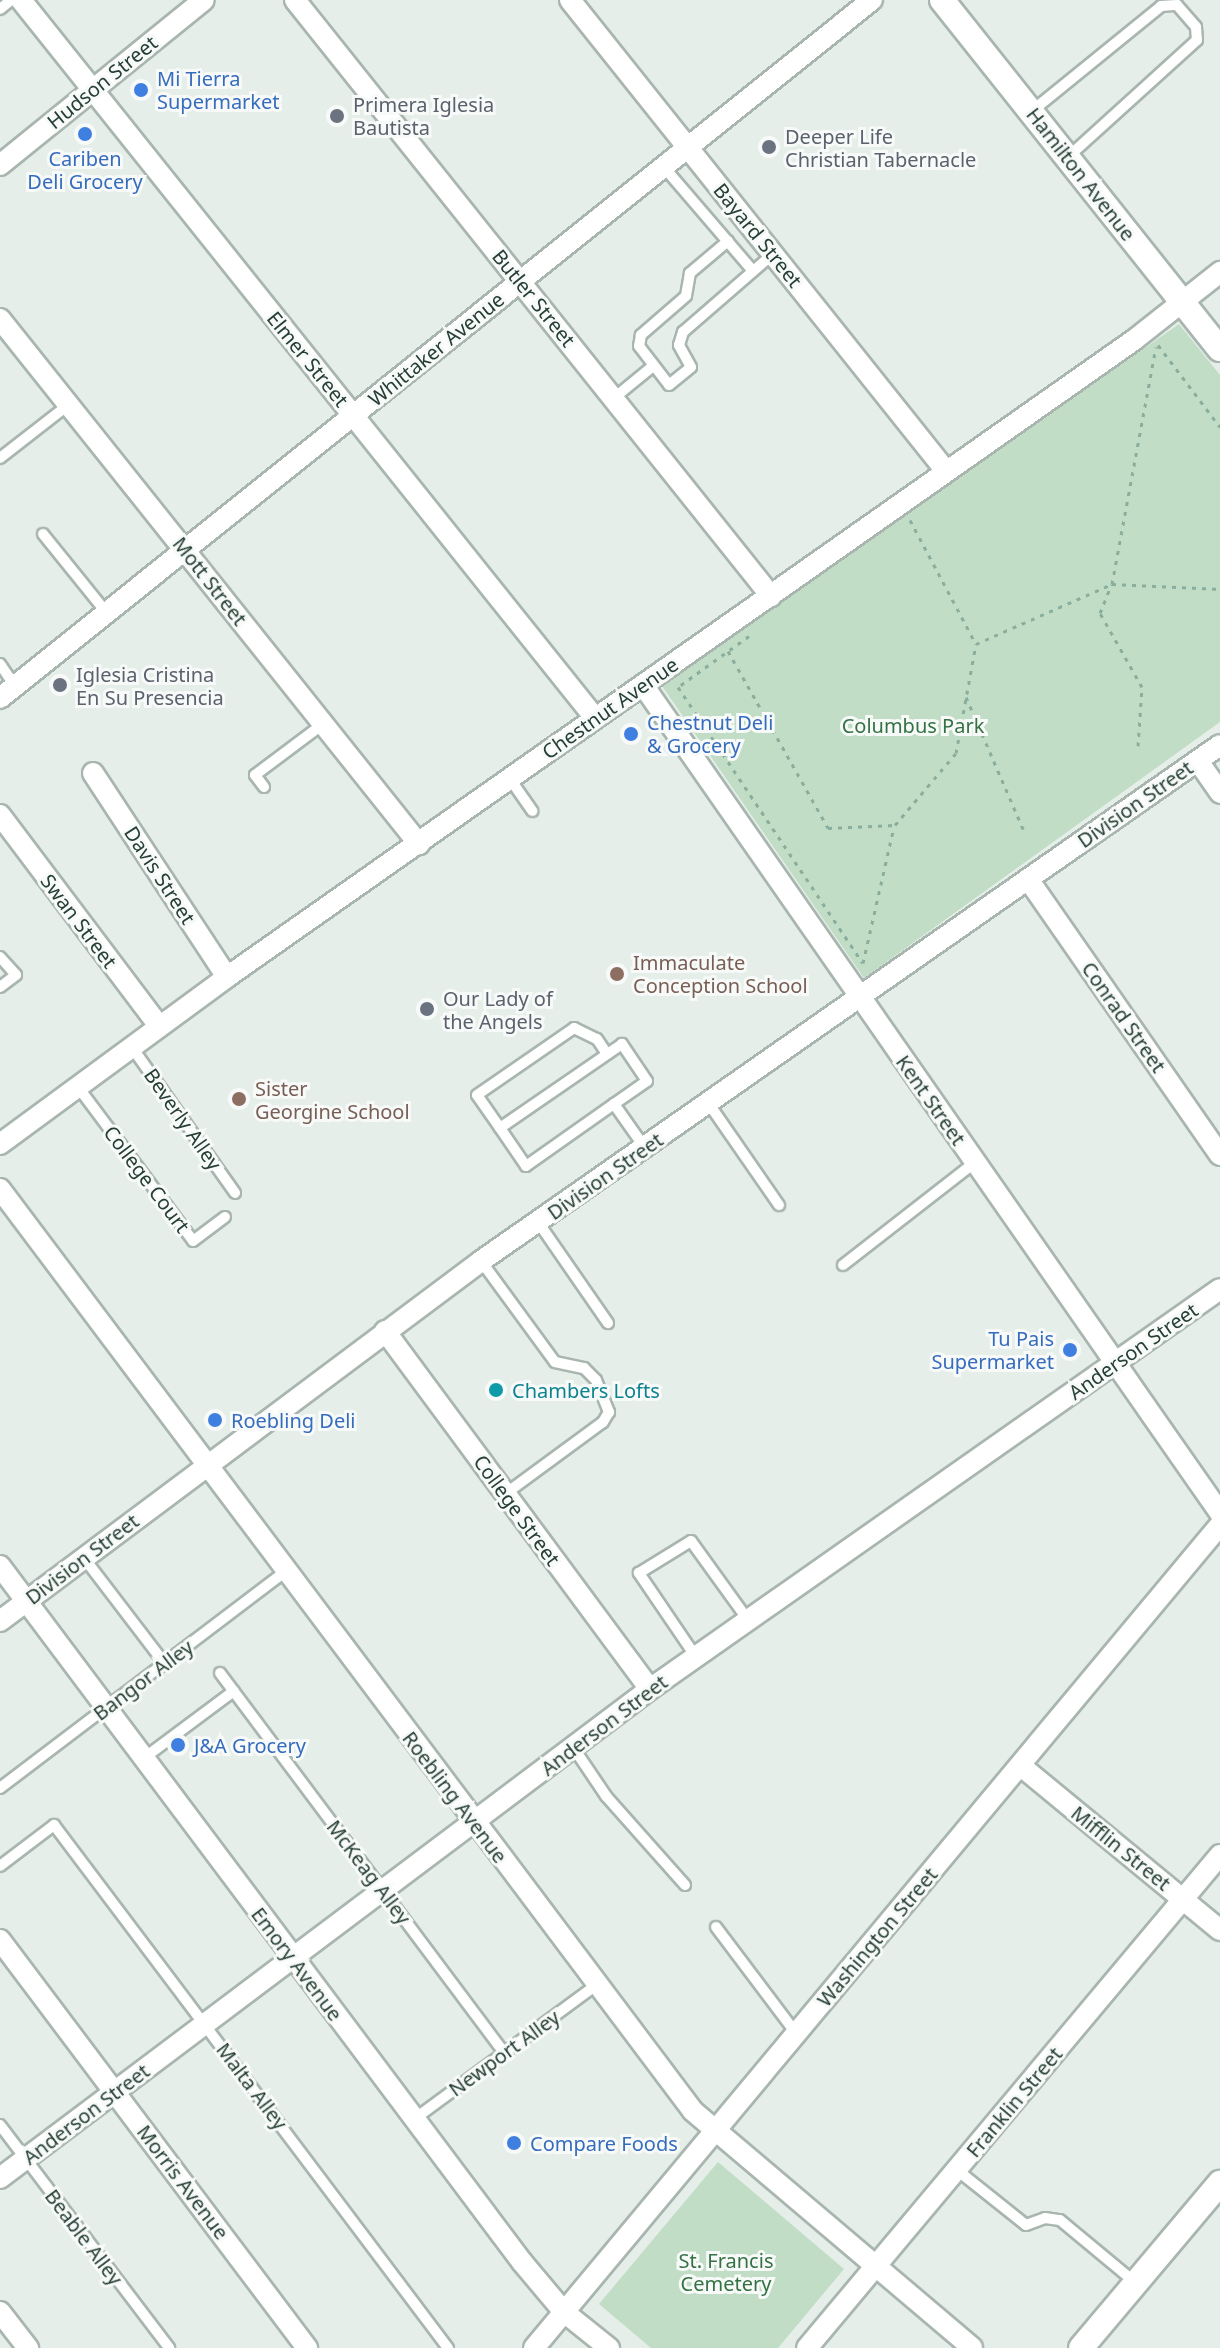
<!DOCTYPE html>
<html>
<head>
<meta charset="utf-8">
<style>
	body { margin:0 }
	#map { position:relative; width:1220px; height:2348px; overflow:hidden; background:#e6eee9; font-family:"Noto Sans",sans-serif }
	div>[style] { position:absolute }
	.green>* { inset:0; background:#c1ddc5 }
	.path>* { height:3px; margin-top:-1.5px; transform-origin:0; background:repeating-linear-gradient(90deg,#8aae9e 0 4px,transparent 0 10px) }
	.roads { filter:drop-shadow(2px 0 #a9b6af) drop-shadow(-2px 0 #a9b6af) drop-shadow(0 2px #a9b6af) drop-shadow(0 -2px #a9b6af) }
	.service>* { height:10px; margin:-5px; padding:0 5px; transform-origin:5px; border-radius:5px; background:#fff }
	.minor>* { height:20px; margin:-10px; padding:0 10px; transform-origin:10px; border-radius:10px; background:#fff }
	.tertiary>* { height:24px; margin:-12px; padding:0 12px; transform-origin:12px; border-radius:12px; background:#fff }
	.secondary>* { height:24px; margin:-12px; padding:0 12px; transform-origin:12px; border-radius:12px; background:#fff }
	.dots>* { width:22px; height:22px; translate:-50% -50%; box-sizing:border-box; border:4px solid #f7faf8; border-radius:50% }
	span { translate:-50% -50%; white-space:nowrap; text-align:center; line-height:1.15; -webkit-text-stroke:6px #f7faf8; paint-order:stroke }
	.shop-label { font-size:20px; color:#366cbe }
	.left { translate:0 -50%; text-align:left }
	.right { translate:-100% -50%; text-align:right }
	.street-label { font-size:20px; color:#263f35 }
	.worship-label { font-size:20px; color:#5b616d }
	.park-label { font-size:20px; color:#347244 }
	.education-label { font-size:20px; color:#785e54 }
	.culture-label { font-size:20px; color:#0d838f }
</style>
</head>
<body>
<div id="map">
	<div class="green">
		<i style="clip-path:polygon(1179px 324px,1220px 375px,1220px 722px,864px 978px,662px 686px)"></i>
		<i style="clip-path:polygon(718px 2162px,844px 2269px,778px 2348px,651px 2348px,599px 2304px)"></i>
	</div>
	<div class="path">
		<i style="left:1158px;top:345px;width:103px;rotate:52.9deg"></i>
		<i style="left:910px;top:520px;width:140px;rotate:62deg"></i>
		<i style="left:749px;top:636px;width:87px;rotate:144.3deg"></i>
		<i style="left:678px;top:687px;width:332px;rotate:56.2deg"></i>
		<i style="left:728px;top:651px;width:203px;rotate:60.5deg"></i>
		<i style="left:828px;top:828px;width:67px;rotate:-2.6deg"></i>
		<i style="left:895px;top:825px;width:94px;rotate:-49.7deg"></i>
		<i style="left:956px;top:753px;width:111px;rotate:-79.6deg"></i>
		<i style="left:976px;top:644px;width:149px;rotate:-23.8deg"></i>
		<i style="left:1112px;top:584px;width:241px;rotate:-79.5deg"></i>
		<i style="left:966px;top:697px;width:144px;rotate:66.6deg"></i>
		<i style="left:1138px;top:746px;width:59px;rotate:-86.1deg"></i>
		<i style="left:1142px;top:687px;width:85px;rotate:-119.6deg"></i>
		<i style="left:1100px;top:613px;width:31px;rotate:-68deg"></i>
		<i style="left:1112px;top:584px;width:108px;rotate:2.7deg"></i>
		<i style="left:863px;top:963px;width:139px;rotate:-77.2deg"></i>
	</div>
	<div class="roads">
		<div class="service">
			<i style="left:0;top:9px;width:14px;rotate:-39deg"></i>
			<i style="left:1032px;top:111px;width:166px;rotate:-39.1deg"></i>
			<i style="left:1161px;top:6px;width:16px;rotate:-4deg"></i>
			<i style="left:1177px;top:5px;width:29px;rotate:49deg"></i>
			<i style="left:1196px;top:27px;width:13px;rotate:86deg"></i>
			<i style="left:1197px;top:40px;width:174px;rotate:137.8deg"></i>
			<i style="left:663px;top:166px;width:138px;rotate:49.4deg"></i>
			<i style="left:728px;top:241px;width:50px;rotate:139.9deg"></i>
			<i style="left:690px;top:273px;width:23px;rotate:100deg"></i>
			<i style="left:686px;top:296px;width:60px;rotate:139.1deg"></i>
			<i style="left:641px;top:335px;width:11px;rotate:100deg"></i>
			<i style="left:639px;top:346px;width:49px;rotate:52.4deg"></i>
			<i style="left:669px;top:385px;width:28px;rotate:-39deg"></i>
			<i style="left:691px;top:367px;width:25px;rotate:-119deg"></i>
			<i style="left:679px;top:345px;width:14px;rotate:-73deg"></i>
			<i style="left:683px;top:332px;width:119px;rotate:-40.9deg"></i>
			<i style="left:614px;top:398px;width:50px;rotate:-39.4deg"></i>
			<i style="left:0;top:458px;width:86px;rotate:-37.9deg"></i>
			<i style="left:43px;top:534px;width:100px;rotate:51.1deg"></i>
			<i style="left:0;top:664px;width:27px;rotate:56deg"></i>
			<i style="left:510px;top:779px;width:39px;rotate:55deg"></i>
			<i style="left:264px;top:787px;width:15px;rotate:-127deg"></i>
			<i style="left:255px;top:775px;width:85px;rotate:-36.9deg"></i>
			<i style="left:0;top:957px;width:24px;rotate:48deg"></i>
			<i style="left:16px;top:975px;width:20px;rotate:143deg"></i>
			<i style="left:131px;top:1046px;width:180px;rotate:54.7deg"></i>
			<i style="left:78px;top:1087px;width:192px;rotate:53.2deg"></i>
			<i style="left:193px;top:1241px;width:40px;rotate:-37deg"></i>
			<i style="left:614px;top:1104px;width:40px;rotate:-34.9deg"></i>
			<i style="left:647px;top:1081px;width:45px;rotate:-124deg"></i>
			<i style="left:622px;top:1044px;width:148px;rotate:145.5deg"></i>
			<i style="left:500px;top:1128px;width:46px;rotate:55.6deg"></i>
			<i style="left:526px;top:1166px;width:108px;rotate:-35.2deg"></i>
			<i style="left:614px;top:1104px;width:54px;rotate:54.8deg"></i>
			<i style="left:709px;top:1104px;width:123px;rotate:55.3deg"></i>
			<i style="left:500px;top:1128px;width:40px;rotate:-124.9deg"></i>
			<i style="left:477px;top:1095px;width:118px;rotate:-34.6deg"></i>
			<i style="left:574px;top:1028px;width:25px;rotate:26deg"></i>
			<i style="left:597px;top:1039px;width:18px;rotate:56deg"></i>
			<i style="left:538px;top:1222px;width:123px;rotate:55.3deg"></i>
			<i style="left:481px;top:1261px;width:125px;rotate:53.8deg"></i>
			<i style="left:555px;top:1362px;width:30px;rotate:12deg"></i>
			<i style="left:584px;top:1368px;width:17px;rotate:45deg"></i>
			<i style="left:596px;top:1380px;width:35px;rotate:68deg"></i>
			<i style="left:609px;top:1412px;width:12px;rotate:121deg"></i>
			<i style="left:603px;top:1422px;width:122px;rotate:143.7deg"></i>
			<i style="left:843px;top:1265px;width:166px;rotate:-37.9deg"></i>
			<i style="left:84px;top:1558px;width:133px;rotate:52.6deg"></i>
			<i style="left:696px;top:1657px;width:102px;rotate:-124.2deg"></i>
			<i style="left:639px;top:1573px;width:61px;rotate:-31.6deg"></i>
			<i style="left:691px;top:1541px;width:97px;rotate:54.2deg"></i>
			<i style="left:220px;top:1673px;width:474px;rotate:53.2deg"></i>
			<i style="left:573px;top:1747px;width:59px;rotate:56deg"></i>
			<i style="left:606px;top:1796px;width:119px;rotate:48.4deg"></i>
			<i style="left:144px;top:1758px;width:112px;rotate:-36.7deg"></i>
			<i style="left:0;top:1788px;width:359px;rotate:-37.2deg"></i>
			<i style="left:0;top:1866px;width:68px;rotate:-37.2deg"></i>
			<i style="left:54px;top:1825px;width:655px;rotate:53.01deg"></i>
			<i style="left:716px;top:1927px;width:133px;rotate:53deg"></i>
			<i style="left:413px;top:2120px;width:226px;rotate:-36.4deg"></i>
			<i style="left:0;top:2125px;width:280px;rotate:52.8deg"></i>
			<i style="left:957px;top:2170px;width:88px;rotate:38.6deg"></i>
			<i style="left:1026px;top:2225px;width:20px;rotate:-20deg"></i>
			<i style="left:1045px;top:2218px;width:15px;rotate:8deg"></i>
			<i style="left:1060px;top:2220px;width:99px;rotate:39.7deg"></i>
		</div>
		<div class="minor">
			<i style="left:21px;top:0;width:919px;rotate:51.36deg"></i>
			<i style="left:295px;top:0;width:763px;rotate:51.39deg"></i>
			<i style="left:570px;top:0;width:603px;rotate:51.4deg"></i>
			<i style="left:0;top:165px;width:262px;rotate:-39deg"></i>
			<i style="left:0;top:319px;width:672px;rotate:51.41deg"></i>
			<i style="left:643px;top:685px;width:1009px;rotate:55.13deg"></i>
			<i style="left:0;top:698px;width:1117px;rotate:-38.68deg"></i>
			<i style="left:1198px;top:761px;width:39px;rotate:55deg"></i>
			<i style="left:93px;top:773px;width:244px;rotate:56.7deg"></i>
			<i style="left:0;top:815px;width:264px;rotate:53deg"></i>
			<i style="left:1028px;top:879px;width:336px;rotate:55.2deg"></i>
			<i style="left:0;top:1144px;width:282px;rotate:-36.3deg"></i>
			<i style="left:227px;top:977px;width:1108px;rotate:-35.08deg"></i>
			<i style="left:1134px;top:340px;width:110px;rotate:-38.3deg"></i>
			<i style="left:0;top:1189px;width:1153px;rotate:53.07deg"></i>
			<i style="left:693px;top:2111px;width:366px;rotate:40.3deg"></i>
			<i style="left:385px;top:1331px;width:445px;rotate:53.5deg"></i>
			<i style="left:0;top:1566px;width:870px;rotate:53.13deg"></i>
			<i style="left:522px;top:2262px;width:65px;rotate:50deg"></i>
			<i style="left:564px;top:2312px;width:58px;rotate:38.7deg"></i>
			<i style="left:0;top:1621px;width:601px;rotate:-36.81deg"></i>
			<i style="left:481px;top:1261px;width:901px;rotate:-34.92deg"></i>
			<i style="left:1021px;top:1766px;width:258px;rotate:39.5deg"></i>
			<i style="left:0;top:1940px;width:511px;rotate:53.04deg"></i>
			<i style="left:0;top:2178px;width:813px;rotate:-36.95deg"></i>
			<i style="left:650px;top:1689px;width:696px;rotate:-35.06deg"></i>
			<i style="left:0;top:2312px;width:46px;rotate:52.1deg"></i>
			<i style="left:534px;top:2348px;width:1071px;rotate:-50.19deg"></i>
			<i style="left:807px;top:2348px;width:643px;rotate:-50.05deg"></i>
		</div>
		<div class="tertiary">
			<i style="left:1081px;top:2348px;width:216px;rotate:-49.9deg"></i>
		</div>
		<div class="secondary">
			<i style="left:942px;top:0;width:446px;rotate:51.5deg"></i>
		</div>
	</div>
	<div class="dots">
		<i style="left:141px;top:90px;background:#3f7fe0"></i>
		<i style="left:337px;top:116px;background:#6b7280"></i>
		<i style="left:85px;top:134px;background:#3f7fe0"></i>
		<i style="left:769px;top:147px;background:#6b7280"></i>
		<i style="left:60px;top:685px;background:#6b7280"></i>
		<i style="left:631px;top:734px;background:#3f7fe0"></i>
		<i style="left:617px;top:974px;background:#8d6e63"></i>
		<i style="left:427px;top:1009px;background:#6b7280"></i>
		<i style="left:239px;top:1099px;background:#8d6e63"></i>
		<i style="left:1070px;top:1350px;background:#3f7fe0"></i>
		<i style="left:496px;top:1390px;background:#0f9aa8"></i>
		<i style="left:215px;top:1420px;background:#3f7fe0"></i>
		<i style="left:178px;top:1745px;background:#3f7fe0"></i>
		<i style="left:514px;top:2143px;background:#3f7fe0"></i>
	</div>
	<div class="shop-label">
		<span class="left" style="left:157px;top:90px">Mi Tierra<br>Supermarket</span>
		<span style="left:85px;top:170px">Cariben<br>Deli Grocery</span>
		<span class="left" style="left:647px;top:734px">Chestnut Deli<br>&amp; Grocery</span>
		<span class="right" style="left:1054px;top:1350px">Tu Pais<br>Supermarket</span>
		<span class="left" style="left:231px;top:1420px">Roebling Deli</span>
		<span class="left" style="left:194px;top:1745px">J&amp;A Grocery</span>
		<span class="left" style="left:530px;top:2143px">Compare Foods</span>
	</div>
	<div class="street-label">
		<span style="left:102px;top:82px;rotate:-39deg">Hudson Street</span>
		<span style="left:1081px;top:174px;rotate:52deg">Hamilton Avenue</span>
		<span style="left:758px;top:235px;rotate:51deg">Bayard Street</span>
		<span style="left:534px;top:298px;rotate:51deg">Butler Street</span>
		<span style="left:436px;top:349px;rotate:-39deg">Whittaker Avenue</span>
		<span style="left:308px;top:359px;rotate:51deg">Elmer Street</span>
		<span style="left:210px;top:581px;rotate:52deg">Mott Street</span>
		<span style="left:610px;top:708px;rotate:-35deg">Chestnut Avenue</span>
		<span style="left:1135px;top:804px;rotate:-35deg">Division Street</span>
		<span style="left:160px;top:875px;rotate:57deg">Davis Street</span>
		<span style="left:79px;top:921px;rotate:53deg">Swan Street</span>
		<span style="left:1124px;top:1017px;rotate:55deg">Conrad Street</span>
		<span style="left:931px;top:1100px;rotate:55deg">Kent Street</span>
		<span style="left:183px;top:1119px;rotate:55deg">Beverly Alley</span>
		<span style="left:605px;top:1176px;rotate:-35deg">Division Street</span>
		<span style="left:147px;top:1179px;rotate:53deg">College Court</span>
		<span style="left:1133px;top:1351px;rotate:-35deg">Anderson Street</span>
		<span style="left:517px;top:1510px;rotate:54deg">College Street</span>
		<span style="left:82px;top:1559px;rotate:-37deg">Division Street</span>
		<span style="left:143px;top:1680px;rotate:-37deg">Bangor Alley</span>
		<span style="left:604px;top:1725px;rotate:-37deg">Anderson Street</span>
		<span style="left:455px;top:1797px;rotate:53deg">Roebling Avenue</span>
		<span style="left:1121px;top:1848px;rotate:39deg">Mifflin Street</span>
		<span style="left:369px;top:1872px;rotate:53deg">McKeag Alley</span>
		<span style="left:877px;top:1937px;rotate:-50deg">Washington Street</span>
		<span style="left:297px;top:1964px;rotate:53deg">Emory Avenue</span>
		<span style="left:504px;top:2053px;rotate:-36deg">Newport Alley</span>
		<span style="left:252px;top:2086px;rotate:53deg">Malta Alley</span>
		<span style="left:1014px;top:2102px;rotate:-50deg">Franklin Street</span>
		<span style="left:86px;top:2114px;rotate:-37deg">Anderson Street</span>
		<span style="left:183px;top:2182px;rotate:53deg">Morris Avenue</span>
		<span style="left:84px;top:2237px;rotate:53deg">Beable Alley</span>
	</div>
	<div class="worship-label">
		<span class="left" style="left:353px;top:116px">Primera Iglesia<br>Bautista</span>
		<span class="left" style="left:785px;top:148px">Deeper Life<br>Christian Tabernacle</span>
		<span class="left" style="left:76px;top:686px">Iglesia Cristina<br>En Su Presencia</span>
		<span class="left" style="left:443px;top:1010px">Our Lady of<br>the Angels</span>
	</div>
	<div class="park-label">
		<span style="left:913px;top:725px">Columbus Park</span>
		<span style="left:726px;top:2272px">St. Francis<br>Cemetery</span>
	</div>
	<div class="education-label">
		<span class="left" style="left:633px;top:974px">Immaculate<br>Conception School</span>
		<span class="left" style="left:255px;top:1100px">Sister<br>Georgine School</span>
	</div>
	<div class="culture-label">
		<span class="left" style="left:512px;top:1390px">Chambers Lofts</span>
	</div>
</div>
</body>
</html>
